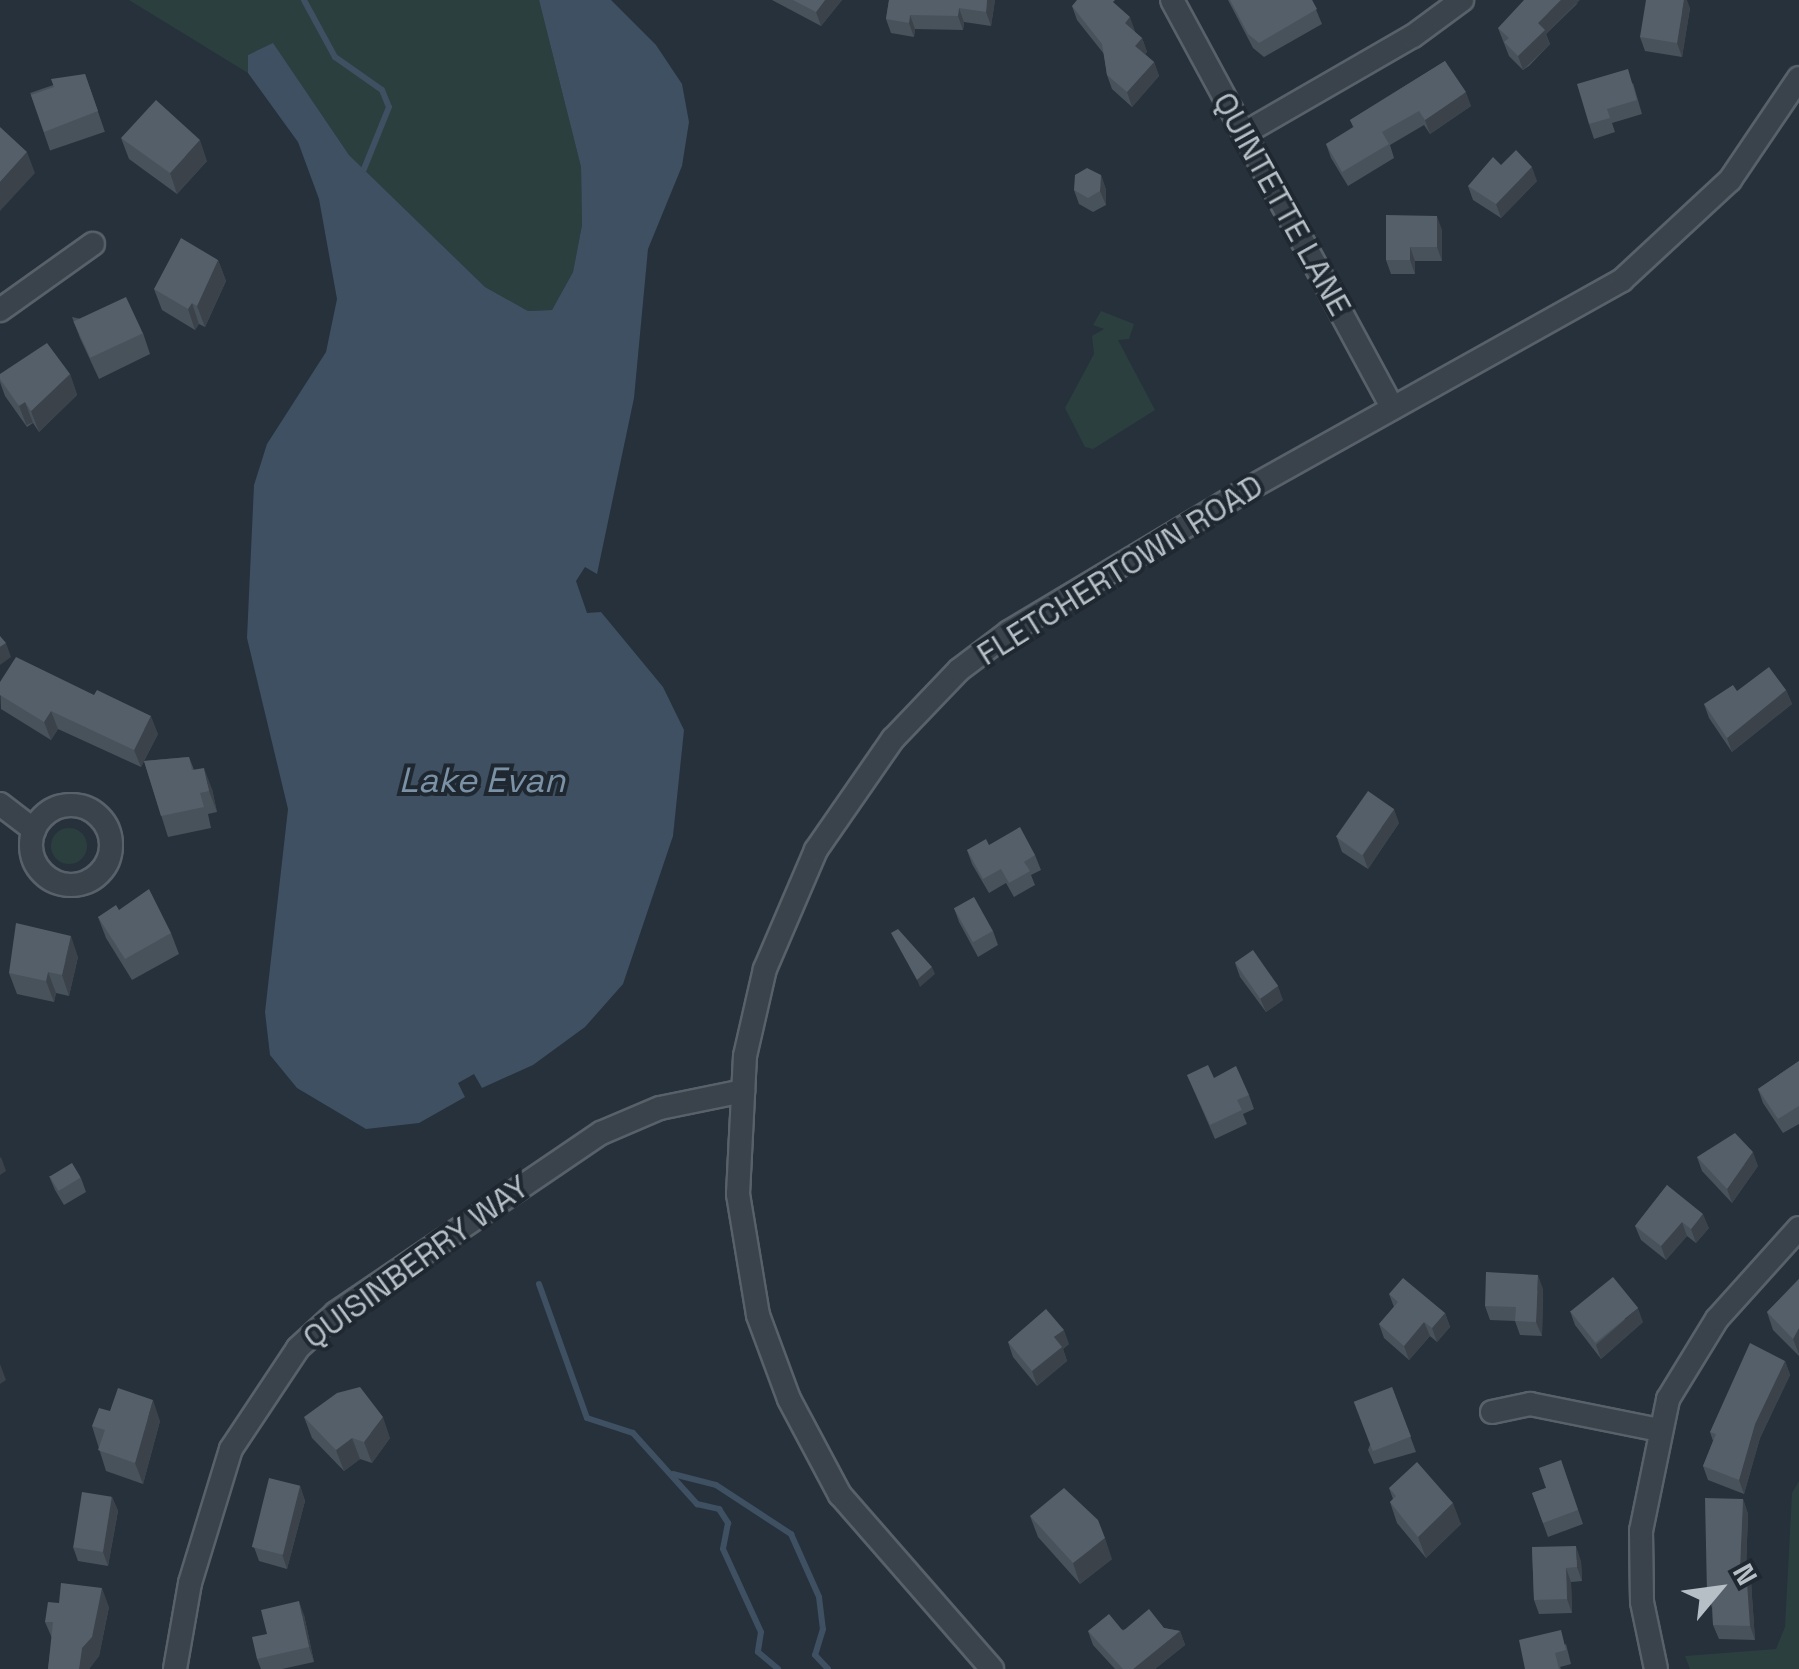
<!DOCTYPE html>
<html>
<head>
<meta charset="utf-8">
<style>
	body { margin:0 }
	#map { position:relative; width:1799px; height:1669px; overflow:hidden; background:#26313b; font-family:"Space Grotesk",sans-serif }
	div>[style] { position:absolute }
	.green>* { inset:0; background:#2b3f3e }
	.round { border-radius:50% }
	.water>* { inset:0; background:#3e5061 }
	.stream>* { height:6px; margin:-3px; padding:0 3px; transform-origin:3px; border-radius:3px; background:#3e5061 }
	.roads { filter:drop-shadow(2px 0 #586169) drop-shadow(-2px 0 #586169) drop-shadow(0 2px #586169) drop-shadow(0 -2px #586169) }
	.minor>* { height:22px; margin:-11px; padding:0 11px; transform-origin:11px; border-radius:11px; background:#3a434b }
	.minor>.ring { margin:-11px; padding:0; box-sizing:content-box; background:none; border:22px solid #3a434b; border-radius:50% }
	.wall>* { inset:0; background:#48525b; transform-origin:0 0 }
	.shaded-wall>* { inset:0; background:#3b424a; transform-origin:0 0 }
	.building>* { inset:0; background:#545f6a; transform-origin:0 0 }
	span { translate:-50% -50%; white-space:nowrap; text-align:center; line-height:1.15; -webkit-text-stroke:8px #1f2830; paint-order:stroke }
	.street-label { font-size:32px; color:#b6bec6 }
	.water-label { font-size:35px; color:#7a91a6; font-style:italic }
	.north { position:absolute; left:1669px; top:1539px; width:100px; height:100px; -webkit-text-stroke:8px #1f2830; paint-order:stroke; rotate:61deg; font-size:28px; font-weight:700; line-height:40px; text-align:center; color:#b6bec6 }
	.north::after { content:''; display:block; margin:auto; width:35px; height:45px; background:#b6bec6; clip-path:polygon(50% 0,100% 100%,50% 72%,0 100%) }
</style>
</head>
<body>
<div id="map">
	<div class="green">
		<i style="clip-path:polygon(129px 0,539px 0,581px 167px,582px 225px,573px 272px,552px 310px,528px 311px,485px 287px,349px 155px,273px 44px,248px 55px,248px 73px)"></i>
		<i style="clip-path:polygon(1101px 311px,1134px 324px,1129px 339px,1118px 340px,1155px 410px,1093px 449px,1085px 447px,1065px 408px,1094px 354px,1092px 336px,1104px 329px,1093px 325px)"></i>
		<i class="round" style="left:51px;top:828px;width:36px;height:36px"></i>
		<i style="clip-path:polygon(1799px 1481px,1799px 1669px,1690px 1669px,1685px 1656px,1776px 1649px,1785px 1627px,1792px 1493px)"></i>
	</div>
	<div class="water">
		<i style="clip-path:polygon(539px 0,611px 0,656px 45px,682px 84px,689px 122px,682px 166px,648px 249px,634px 398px,597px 574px,585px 567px,576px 581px,587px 613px,601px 612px,663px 687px,684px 730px,673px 836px,623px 984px,585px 1027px,533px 1065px,482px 1088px,474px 1074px,467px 1078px,458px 1083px,465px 1097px,419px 1123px,366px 1129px,297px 1088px,270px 1055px,265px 1012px,288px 809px,247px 638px,254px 485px,267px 444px,326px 352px,337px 299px,319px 199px,298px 142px,248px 73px,248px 55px,273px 43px,349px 155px,485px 287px,528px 311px,552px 310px,573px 272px,582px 225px,581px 167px)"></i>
	</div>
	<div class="stream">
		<i style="left:304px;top:0;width:65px;rotate:61.5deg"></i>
		<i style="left:335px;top:57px;width:57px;rotate:35.1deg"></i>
		<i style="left:382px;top:90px;width:18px;rotate:68deg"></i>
		<i style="left:389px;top:107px;width:67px;rotate:112deg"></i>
		<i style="left:539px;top:1284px;width:142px;rotate:70.3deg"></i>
		<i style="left:587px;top:1418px;width:48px;rotate:18.1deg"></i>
		<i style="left:633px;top:1433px;width:96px;rotate:48deg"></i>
		<i style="left:697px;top:1504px;width:23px;rotate:13deg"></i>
		<i style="left:719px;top:1509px;width:17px;rotate:57deg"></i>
		<i style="left:728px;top:1523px;width:26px;rotate:101deg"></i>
		<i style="left:723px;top:1549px;width:91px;rotate:65.4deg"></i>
		<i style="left:761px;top:1632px;width:20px;rotate:99deg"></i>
		<i style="left:758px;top:1652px;width:26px;rotate:40deg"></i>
		<i style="left:673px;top:1474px;width:44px;rotate:14.3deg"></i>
		<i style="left:716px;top:1485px;width:90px;rotate:33.2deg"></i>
		<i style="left:791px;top:1534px;width:69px;rotate:66deg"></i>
		<i style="left:819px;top:1597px;width:32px;rotate:83deg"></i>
		<i style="left:823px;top:1629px;width:27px;rotate:107deg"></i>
		<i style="left:815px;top:1655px;width:19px;rotate:47deg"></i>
	</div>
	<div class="roads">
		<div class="minor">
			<i style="left:1172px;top:0;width:464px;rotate:61.6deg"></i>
			<i style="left:1243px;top:134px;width:196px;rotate:-30deg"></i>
			<i style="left:1413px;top:36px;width:61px;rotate:-36.3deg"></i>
			<i style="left:0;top:310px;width:114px;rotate:-35.4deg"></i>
			<i style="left:0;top:804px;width:43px;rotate:37.4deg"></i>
			<i class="ring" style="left:31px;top:805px;width:58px;height:58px"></i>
			<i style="left:1492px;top:1412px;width:39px;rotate:-12deg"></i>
			<i style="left:1530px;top:1404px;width:132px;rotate:11.4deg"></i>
			<i style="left:175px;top:1669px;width:87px;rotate:-80.1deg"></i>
			<i style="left:190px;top:1583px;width:140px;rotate:-73deg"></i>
			<i style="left:231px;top:1449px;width:121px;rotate:-56.4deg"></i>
			<i style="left:298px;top:1348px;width:52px;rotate:-42.6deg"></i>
			<i style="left:336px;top:1313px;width:320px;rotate:-34.2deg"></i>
			<i style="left:601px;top:1133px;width:64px;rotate:-23deg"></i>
			<i style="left:660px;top:1108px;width:85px;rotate:-11.6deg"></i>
			<i style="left:992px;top:1669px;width:231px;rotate:-131.1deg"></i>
			<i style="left:840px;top:1495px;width:109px;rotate:-118deg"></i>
			<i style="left:789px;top:1399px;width:90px;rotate:-110.3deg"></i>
			<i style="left:758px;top:1315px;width:123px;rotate:-99.4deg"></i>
			<i style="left:738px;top:1194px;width:138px;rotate:-87.1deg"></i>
			<i style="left:745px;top:1056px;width:89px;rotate:-77.1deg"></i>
			<i style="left:765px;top:969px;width:129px;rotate:-66.8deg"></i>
			<i style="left:816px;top:850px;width:135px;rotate:-55.3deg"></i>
			<i style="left:893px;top:739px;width:95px;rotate:-46.3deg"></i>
			<i style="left:959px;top:670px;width:63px;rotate:-37.2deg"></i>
			<i style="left:1009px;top:632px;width:281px;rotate:-30.9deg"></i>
			<i style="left:1250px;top:488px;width:426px;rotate:-29.2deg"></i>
			<i style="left:1622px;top:280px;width:147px;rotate:-42.8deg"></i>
			<i style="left:1730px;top:180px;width:123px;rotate:-55.9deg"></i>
			<i style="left:1656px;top:1669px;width:68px;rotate:-101.8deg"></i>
			<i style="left:1642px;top:1602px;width:71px;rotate:-90.8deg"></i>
			<i style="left:1641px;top:1531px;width:135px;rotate:-78.4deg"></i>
			<i style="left:1668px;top:1399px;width:94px;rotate:-58.5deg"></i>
			<i style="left:1717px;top:1319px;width:122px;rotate:-48deg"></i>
		</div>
	</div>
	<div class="wall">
		<i style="clip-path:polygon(772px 0,842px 0,821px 26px)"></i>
		<i style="clip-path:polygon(889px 0,995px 0,991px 26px,964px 22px,963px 30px,915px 29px,914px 37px,891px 33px,886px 19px)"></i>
		<i style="clip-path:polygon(1228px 0,1312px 0,1322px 24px,1264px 57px,1253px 48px)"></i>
		<i style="clip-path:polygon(1578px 3px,1546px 34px,1550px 44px,1529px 66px,1523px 70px,1509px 56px,1498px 28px)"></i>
		<i style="clip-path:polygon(1072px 6px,1123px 11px,1135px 32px,1142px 38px,1147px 52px,1145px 54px,1154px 62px,1159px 76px,1132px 107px,1112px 89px,1107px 75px,1104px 54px,1077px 20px)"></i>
		<i style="clip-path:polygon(1690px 8px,1682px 57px,1645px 51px,1640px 37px)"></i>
		<i style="clip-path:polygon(1445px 61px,1471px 106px,1430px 134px,1424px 125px,1390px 145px,1394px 158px,1348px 186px,1331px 158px,1326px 144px,1353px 127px,1350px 120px)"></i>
		<i style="left:85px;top:74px;width:61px;height:58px;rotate:71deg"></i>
		<i style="clip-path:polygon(1633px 83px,1642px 114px,1612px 123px,1615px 132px,1594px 139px,1589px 124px)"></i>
		<i style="clip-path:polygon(121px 138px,207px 161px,177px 194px,129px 159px)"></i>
		<i style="clip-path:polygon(1501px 165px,1537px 181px,1501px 218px,1473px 200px,1468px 186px)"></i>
		<i style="clip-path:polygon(1101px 175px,1106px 190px,1106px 205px,1093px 212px,1079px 204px,1074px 190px)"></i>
		<i style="clip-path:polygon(1442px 230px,1442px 261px,1415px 261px,1415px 274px,1391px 274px,1386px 260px)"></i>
		<i style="clip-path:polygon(218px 260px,226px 281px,205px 327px,199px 324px,195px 330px,162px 310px,154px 289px)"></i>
		<i style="clip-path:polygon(72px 317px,143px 333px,150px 354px,99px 379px,80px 338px)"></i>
		<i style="clip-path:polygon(0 374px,70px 374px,77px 395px,39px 432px,33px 423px,27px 427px,5px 396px,0 382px)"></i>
		<i style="clip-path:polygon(0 682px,158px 734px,144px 761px,189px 757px,194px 770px,212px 789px,217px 812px,208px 814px,211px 828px,168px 837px,144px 761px,141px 767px,58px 729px,51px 740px,1px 709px)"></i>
		<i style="clip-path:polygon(1786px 690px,1792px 704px,1732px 752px,1709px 718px,1704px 704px,1737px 691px)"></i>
		<i style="clip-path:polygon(1399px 823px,1368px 869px,1342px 852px,1337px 838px)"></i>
		<i style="clip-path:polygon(989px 845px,1035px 855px,1041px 870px,1031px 875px,1035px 885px,1014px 897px,1006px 883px,989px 893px,972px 864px,967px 850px)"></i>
		<i style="clip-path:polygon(954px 908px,993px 931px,998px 945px,978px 957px,959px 922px)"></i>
		<i style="clip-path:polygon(119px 910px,171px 933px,179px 954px,132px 980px,106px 938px,98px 917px)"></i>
		<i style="clip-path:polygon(78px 957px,69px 996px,56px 993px,54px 1002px,17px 994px,9px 973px)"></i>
		<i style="clip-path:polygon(1235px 963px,1283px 1000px,1266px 1012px,1240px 977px)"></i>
		<i style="clip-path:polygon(1799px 1061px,1799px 1124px,1783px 1133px,1763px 1103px,1758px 1089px)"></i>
		<i style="clip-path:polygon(1187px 1075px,1214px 1078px,1249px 1095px,1254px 1109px,1243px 1114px,1247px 1124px,1215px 1139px)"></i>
		<i style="clip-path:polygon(1697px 1157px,1758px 1166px,1732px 1203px,1702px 1171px)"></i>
		<i style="clip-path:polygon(49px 1176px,81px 1178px,86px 1192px,64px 1205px,55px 1190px)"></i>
		<i style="clip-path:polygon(1667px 1185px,1709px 1228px,1696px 1243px,1687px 1236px,1666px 1260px,1641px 1240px,1635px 1226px)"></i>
		<i style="clip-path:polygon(1799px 1279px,1799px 1356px,1773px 1330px,1767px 1312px)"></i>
		<i style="clip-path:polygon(1543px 1289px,1542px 1336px,1520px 1335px,1515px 1321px,1490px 1320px,1485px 1306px)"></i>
		<i style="clip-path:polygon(1389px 1294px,1445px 1313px,1450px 1327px,1437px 1342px,1430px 1336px,1409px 1360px,1384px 1338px,1379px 1324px,1394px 1307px)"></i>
		<i style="clip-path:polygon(1570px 1311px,1643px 1322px,1601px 1359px,1575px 1325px)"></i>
		<i style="clip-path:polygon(1008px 1342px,1069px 1344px,1063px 1349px,1067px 1361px,1037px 1386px,1013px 1357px)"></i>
		<i style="clip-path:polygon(1785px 1361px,1790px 1375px,1760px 1438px,1744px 1494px,1708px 1480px,1703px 1466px,1713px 1441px,1710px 1432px)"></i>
		<i style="clip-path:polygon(1392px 1387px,1416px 1452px,1374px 1464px,1368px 1450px)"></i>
		<i style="clip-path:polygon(110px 1411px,160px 1421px,143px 1484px,106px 1471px,92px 1426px)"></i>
		<i style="clip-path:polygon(304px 1417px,390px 1438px,372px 1463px,360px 1459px,344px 1471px,312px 1438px)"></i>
		<i style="clip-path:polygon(1561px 1460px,1583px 1524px,1548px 1537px,1532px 1493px,1546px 1488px)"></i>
		<i style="clip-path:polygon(300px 1486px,305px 1501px,287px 1569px,259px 1561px,254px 1547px)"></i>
		<i style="clip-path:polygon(1389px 1488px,1461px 1524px,1426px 1558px,1397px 1523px,1390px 1502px,1393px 1499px)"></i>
		<i style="clip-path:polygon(112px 1497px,118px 1511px,108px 1566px,78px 1561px,73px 1547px)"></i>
		<i style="clip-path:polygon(1743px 1499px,1748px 1514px,1746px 1569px,1751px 1582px,1755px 1640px,1719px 1639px,1713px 1625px,1712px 1608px,1707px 1594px)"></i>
		<i style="clip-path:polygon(1030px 1516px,1112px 1559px,1080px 1584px,1038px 1537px)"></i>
		<i style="clip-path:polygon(1532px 1547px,1581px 1561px,1582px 1581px,1571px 1582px,1572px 1613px,1539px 1614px,1534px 1600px)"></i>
		<i style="clip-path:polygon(109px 1607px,99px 1656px,89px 1669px,48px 1669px,52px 1638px,45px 1622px)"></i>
		<i style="clip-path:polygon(304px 1615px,314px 1662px,282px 1669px,261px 1669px,257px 1659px,267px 1634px)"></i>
		<i style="clip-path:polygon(1164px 1628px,1180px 1631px,1185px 1645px,1155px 1669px,1115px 1669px,1093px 1645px,1088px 1631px)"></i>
		<i style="clip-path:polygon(1566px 1644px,1571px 1664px,1560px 1667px,1561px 1669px,1525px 1669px)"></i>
	</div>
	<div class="shaded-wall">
		<i style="clip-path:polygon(825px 0,842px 0,821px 26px,816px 12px)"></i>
		<i style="clip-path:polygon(987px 0,995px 0,991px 26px,986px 12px)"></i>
		<i style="clip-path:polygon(1561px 0,1580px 0,1546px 34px,1550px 44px,1523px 70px,1518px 56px,1538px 23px)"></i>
		<i style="clip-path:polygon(1684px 0,1687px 0,1690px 8px,1682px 57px,1677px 43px)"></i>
		<i style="clip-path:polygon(959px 8px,964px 22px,963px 30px,958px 16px)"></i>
		<i style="clip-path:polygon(910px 15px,915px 29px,914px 37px,909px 23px)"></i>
		<i style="clip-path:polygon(1130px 17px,1135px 31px,1130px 37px,1125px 23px)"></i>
		<i style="clip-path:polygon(1142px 38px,1147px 52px,1140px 60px,1135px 46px)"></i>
		<i style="clip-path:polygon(1154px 62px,1159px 76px,1132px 107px,1127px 92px)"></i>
		<i style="clip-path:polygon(1466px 92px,1471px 106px,1430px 134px,1425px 120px)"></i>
		<i style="clip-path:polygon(200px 140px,207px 161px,177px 194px,170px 173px)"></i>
		<i style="clip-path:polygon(27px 152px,35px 173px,0 211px,0 182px)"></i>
		<i style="clip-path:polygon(1532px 167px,1537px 181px,1501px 218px,1496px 204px)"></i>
		<i style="clip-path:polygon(1101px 175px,1106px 190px,1106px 205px,1100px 191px)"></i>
		<i style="clip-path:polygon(1437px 216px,1442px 230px,1442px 261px,1437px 247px)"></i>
		<i style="clip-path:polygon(1410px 247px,1415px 261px,1415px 274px,1410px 260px)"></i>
		<i style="clip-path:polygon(218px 260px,226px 281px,205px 327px,197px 306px)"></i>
		<i style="clip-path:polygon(192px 303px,199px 324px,195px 330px,188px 309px)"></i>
		<i style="clip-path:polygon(70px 374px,77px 395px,39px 432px,31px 411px)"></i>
		<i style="left:25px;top:402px;width:22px;height:7px;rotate:69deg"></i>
		<i style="clip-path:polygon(6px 643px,11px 657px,0 665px,0 647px)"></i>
		<i style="clip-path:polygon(1786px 690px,1792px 704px,1732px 752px,1727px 738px)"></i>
		<i style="clip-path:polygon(51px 711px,58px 729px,51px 740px,44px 722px)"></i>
		<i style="clip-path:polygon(151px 716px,158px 734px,141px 767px,134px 750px)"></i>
		<i style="clip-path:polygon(204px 768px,212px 789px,217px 812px,209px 791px)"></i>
		<i style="clip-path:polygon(1394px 809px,1399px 823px,1368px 869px,1363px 855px)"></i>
		<i style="clip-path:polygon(71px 936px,78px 957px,69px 996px,62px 975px)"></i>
		<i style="clip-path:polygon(932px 967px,935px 974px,920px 987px,917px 980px)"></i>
		<i style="clip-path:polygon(48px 972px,56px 993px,54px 1002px,46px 981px)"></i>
		<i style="clip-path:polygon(1278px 986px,1283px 1000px,1266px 1012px,1260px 998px)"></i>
		<i style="clip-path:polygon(1753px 1152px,1758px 1166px,1732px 1203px,1727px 1189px)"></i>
		<i style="clip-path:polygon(1px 1157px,6px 1171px,0 1175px,0 1158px)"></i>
		<i style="clip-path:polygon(1703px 1214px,1709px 1228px,1696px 1243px,1691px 1229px)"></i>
		<i style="clip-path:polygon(1682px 1222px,1687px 1236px,1666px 1260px,1661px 1246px)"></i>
		<i style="clip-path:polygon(1538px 1275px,1543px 1289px,1542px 1336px,1536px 1322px)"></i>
		<i style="clip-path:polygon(1638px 1308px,1643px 1322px,1601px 1359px,1596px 1345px)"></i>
		<i style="clip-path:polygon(1445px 1313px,1450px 1327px,1437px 1342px,1432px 1328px)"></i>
		<i style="clip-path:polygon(1424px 1322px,1430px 1336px,1409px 1360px,1404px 1346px)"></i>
		<i style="clip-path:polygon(1799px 1328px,1799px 1354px,1793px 1339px)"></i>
		<i style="clip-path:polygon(1064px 1330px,1069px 1344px,1063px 1349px,1067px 1361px,1037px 1386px,1032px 1371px,1054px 1337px)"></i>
		<i style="clip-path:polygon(1785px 1361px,1790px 1375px,1760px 1438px,1744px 1494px,1739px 1480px,1755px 1424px)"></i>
		<i style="clip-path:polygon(0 1364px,6px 1380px,0 1384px)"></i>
		<i style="clip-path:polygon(153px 1400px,160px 1421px,143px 1484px,135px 1463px)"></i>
		<i style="clip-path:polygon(383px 1417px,390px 1438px,372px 1463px,364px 1442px)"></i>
		<i style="clip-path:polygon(352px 1438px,360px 1459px,344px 1471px,336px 1450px)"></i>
		<i style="clip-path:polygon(300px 1486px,305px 1501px,287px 1569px,282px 1554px)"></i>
		<i style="clip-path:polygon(112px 1497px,118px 1511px,108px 1566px,103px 1552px)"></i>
		<i style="clip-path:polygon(1743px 1499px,1748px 1514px,1746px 1569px,1751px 1582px,1755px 1640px,1750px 1626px,1740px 1568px)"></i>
		<i style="clip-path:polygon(1453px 1503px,1461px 1524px,1426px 1558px,1418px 1537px)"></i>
		<i style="clip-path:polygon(1105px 1538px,1112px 1559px,1080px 1584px,1073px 1563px)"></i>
		<i style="clip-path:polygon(1576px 1546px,1581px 1561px,1582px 1581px,1577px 1567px)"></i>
		<i style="clip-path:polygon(1566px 1568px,1571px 1582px,1572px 1613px,1567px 1599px)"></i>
		<i style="clip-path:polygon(102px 1588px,109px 1607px,99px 1656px,89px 1669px,79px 1669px,82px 1648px)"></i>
		<i style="clip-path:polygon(299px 1601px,304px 1615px,314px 1662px,309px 1647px)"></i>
		<i style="clip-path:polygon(1180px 1631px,1185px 1645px,1155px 1669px,1133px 1669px)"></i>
	</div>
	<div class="building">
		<i style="clip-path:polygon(793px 0,825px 0,816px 12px)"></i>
		<i style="clip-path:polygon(889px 0,987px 0,986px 12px,959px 8px,958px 16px,910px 15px,909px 23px,886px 19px)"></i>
		<i style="clip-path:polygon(1077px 0,1115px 0,1113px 2px,1130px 17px,1125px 23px,1142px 38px,1135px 46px,1154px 62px,1127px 92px,1107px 75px,1102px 44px,1072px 6px)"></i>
		<i style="clip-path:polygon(1230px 0,1312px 0,1317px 9px,1259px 43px,1248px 34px)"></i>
		<i style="clip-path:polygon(1524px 0,1561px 0,1538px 23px,1545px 30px,1518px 56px,1504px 42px,1509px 38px,1498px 28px)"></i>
		<i style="clip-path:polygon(1646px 0,1684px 0,1677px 43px,1640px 37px)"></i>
		<i style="clip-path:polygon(1445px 61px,1466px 92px,1425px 120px,1419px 111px,1382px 132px,1389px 144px,1342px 172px,1326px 144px,1354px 127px,1350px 120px)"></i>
		<i style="clip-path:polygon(1628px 69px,1637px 100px,1607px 109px,1610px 118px,1589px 124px,1577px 84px)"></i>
		<i style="clip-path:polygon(85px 74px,98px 111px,44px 132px,31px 95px,54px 87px,51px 79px)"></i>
		<i style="clip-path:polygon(156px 100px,200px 140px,170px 173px,121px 138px)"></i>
		<i style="clip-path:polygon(0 127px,27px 152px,0 182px)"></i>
		<i style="clip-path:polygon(1516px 150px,1532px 167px,1496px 204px,1468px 186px,1493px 157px,1501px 165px)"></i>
		<i style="clip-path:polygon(1087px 168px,1101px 175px,1100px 191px,1088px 198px,1074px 190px,1075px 175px)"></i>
		<i style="clip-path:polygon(1386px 215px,1437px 216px,1437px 247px,1410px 247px,1410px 260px,1386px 260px)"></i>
		<i style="clip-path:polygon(181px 238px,218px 260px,197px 306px,192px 303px,188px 309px,154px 289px)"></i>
		<i style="left:126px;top:297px;width:40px;height:58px;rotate:65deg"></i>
		<i style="clip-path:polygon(47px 343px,70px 374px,31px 411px,25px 402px,19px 406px,0 379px,0 374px)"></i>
		<i style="clip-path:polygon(0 636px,6px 643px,0 647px)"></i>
		<i style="clip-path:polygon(16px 657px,94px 695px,97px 690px,151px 716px,134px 750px,51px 711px,44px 722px,0 695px,0 682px)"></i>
		<i style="clip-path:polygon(1769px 667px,1786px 690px,1727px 738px,1704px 704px,1733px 685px,1737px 691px)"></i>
		<i style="clip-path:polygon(189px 757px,192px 770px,204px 768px,209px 791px,200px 793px,204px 807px,161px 816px,144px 761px)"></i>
		<i style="left:1368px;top:791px;width:32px;height:56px;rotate:35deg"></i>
		<i style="clip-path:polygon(1020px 827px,1035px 855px,1024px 862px,1030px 871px,1009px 883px,1001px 869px,983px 879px,967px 850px,986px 839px,989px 845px)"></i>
		<i style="clip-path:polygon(149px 889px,171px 933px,125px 959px,98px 917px,116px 905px,119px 910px)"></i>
		<i style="left:974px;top:897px;width:39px;height:23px;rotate:61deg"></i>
		<i style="clip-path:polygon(16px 923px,71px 936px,62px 975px,48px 972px,46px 981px,9px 973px)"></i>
		<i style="clip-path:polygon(898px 929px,932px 967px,917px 980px,891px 933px)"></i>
		<i style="left:1253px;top:950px;width:44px;height:22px;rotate:55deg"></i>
		<i style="clip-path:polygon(1799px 1061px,1799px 1106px,1778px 1119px,1758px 1089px)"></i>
		<i style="clip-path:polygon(1208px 1065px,1214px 1078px,1236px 1066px,1249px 1095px,1237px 1100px,1242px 1110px,1210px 1125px,1187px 1075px)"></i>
		<i style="clip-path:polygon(1735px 1133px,1753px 1152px,1727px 1189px,1697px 1157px)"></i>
		<i style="left:72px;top:1163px;width:17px;height:26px;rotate:59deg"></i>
		<i style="clip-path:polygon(1667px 1185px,1703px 1214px,1691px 1229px,1682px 1222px,1661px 1246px,1635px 1226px)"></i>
		<i style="clip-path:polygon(1486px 1272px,1538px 1275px,1536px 1322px,1515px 1321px,1516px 1307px,1485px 1306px)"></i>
		<i style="left:1613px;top:1277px;width:40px;height:55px;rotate:51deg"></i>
		<i style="clip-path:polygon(1403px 1278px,1445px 1313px,1432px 1328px,1424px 1322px,1404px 1346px,1379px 1324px,1398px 1302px,1389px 1294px)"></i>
		<i style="clip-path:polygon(1799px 1279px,1799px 1328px,1793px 1339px,1767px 1312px)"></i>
		<i style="clip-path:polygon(1046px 1309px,1064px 1330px,1054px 1337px,1062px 1347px,1032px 1371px,1008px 1342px)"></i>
		<i style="clip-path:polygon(1750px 1343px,1785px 1361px,1755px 1424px,1739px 1480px,1703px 1466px,1716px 1434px,1710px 1432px)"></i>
		<i style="clip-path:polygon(360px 1387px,383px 1417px,364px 1442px,352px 1438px,336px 1450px,304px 1417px,337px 1393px)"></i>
		<i style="left:1392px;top:1387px;width:53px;height:41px;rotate:69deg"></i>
		<i style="clip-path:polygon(118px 1388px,153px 1400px,135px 1463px,98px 1450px,105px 1430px,92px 1426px,99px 1408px,110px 1411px)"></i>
		<i style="clip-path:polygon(1561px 1460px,1578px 1510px,1543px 1523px,1532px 1493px,1546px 1488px,1539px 1468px)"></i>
		<i style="clip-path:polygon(1417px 1462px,1453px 1503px,1418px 1537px,1390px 1502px,1396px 1496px,1389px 1488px)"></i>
		<i style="left:269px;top:1478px;width:32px;height:71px;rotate:14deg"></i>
		<i style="clip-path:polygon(1064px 1488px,1098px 1520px,1105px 1538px,1073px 1563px,1030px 1516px)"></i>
		<i style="left:82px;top:1492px;width:30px;height:56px;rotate:9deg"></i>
		<i style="clip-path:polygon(1705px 1498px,1743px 1499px,1740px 1568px,1746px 1568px,1750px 1626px,1713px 1625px,1712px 1594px,1707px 1594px)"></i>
		<i style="clip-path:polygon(1576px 1546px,1577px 1567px,1566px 1568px,1567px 1599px,1534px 1600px,1532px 1547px)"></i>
		<i style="clip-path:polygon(61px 1583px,102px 1588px,92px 1637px,82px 1648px,79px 1669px,48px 1669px,53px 1622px,45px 1622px,48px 1602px,59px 1603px)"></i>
		<i style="clip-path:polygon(299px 1601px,309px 1647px,257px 1659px,252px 1637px,267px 1634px,261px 1610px)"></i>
		<i style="clip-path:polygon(1149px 1609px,1164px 1628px,1180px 1631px,1133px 1669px,1123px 1669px,1088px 1631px,1109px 1614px,1123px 1631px)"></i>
		<i style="clip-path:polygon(1561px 1630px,1566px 1650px,1555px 1653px,1559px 1669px,1525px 1669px,1519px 1640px)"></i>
	</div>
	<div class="street-label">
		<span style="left:1282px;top:204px;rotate:61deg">QUINTETTE LANE</span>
		<span style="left:1120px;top:570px;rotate:-32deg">FLETCHERTOWN ROAD</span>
		<span style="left:416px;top:1262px;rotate:-36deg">QUISINBERRY WAY</span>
	</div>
	<div class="water-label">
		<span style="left:482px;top:780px">Lake Evan</span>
	</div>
	<div class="north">N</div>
</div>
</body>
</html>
